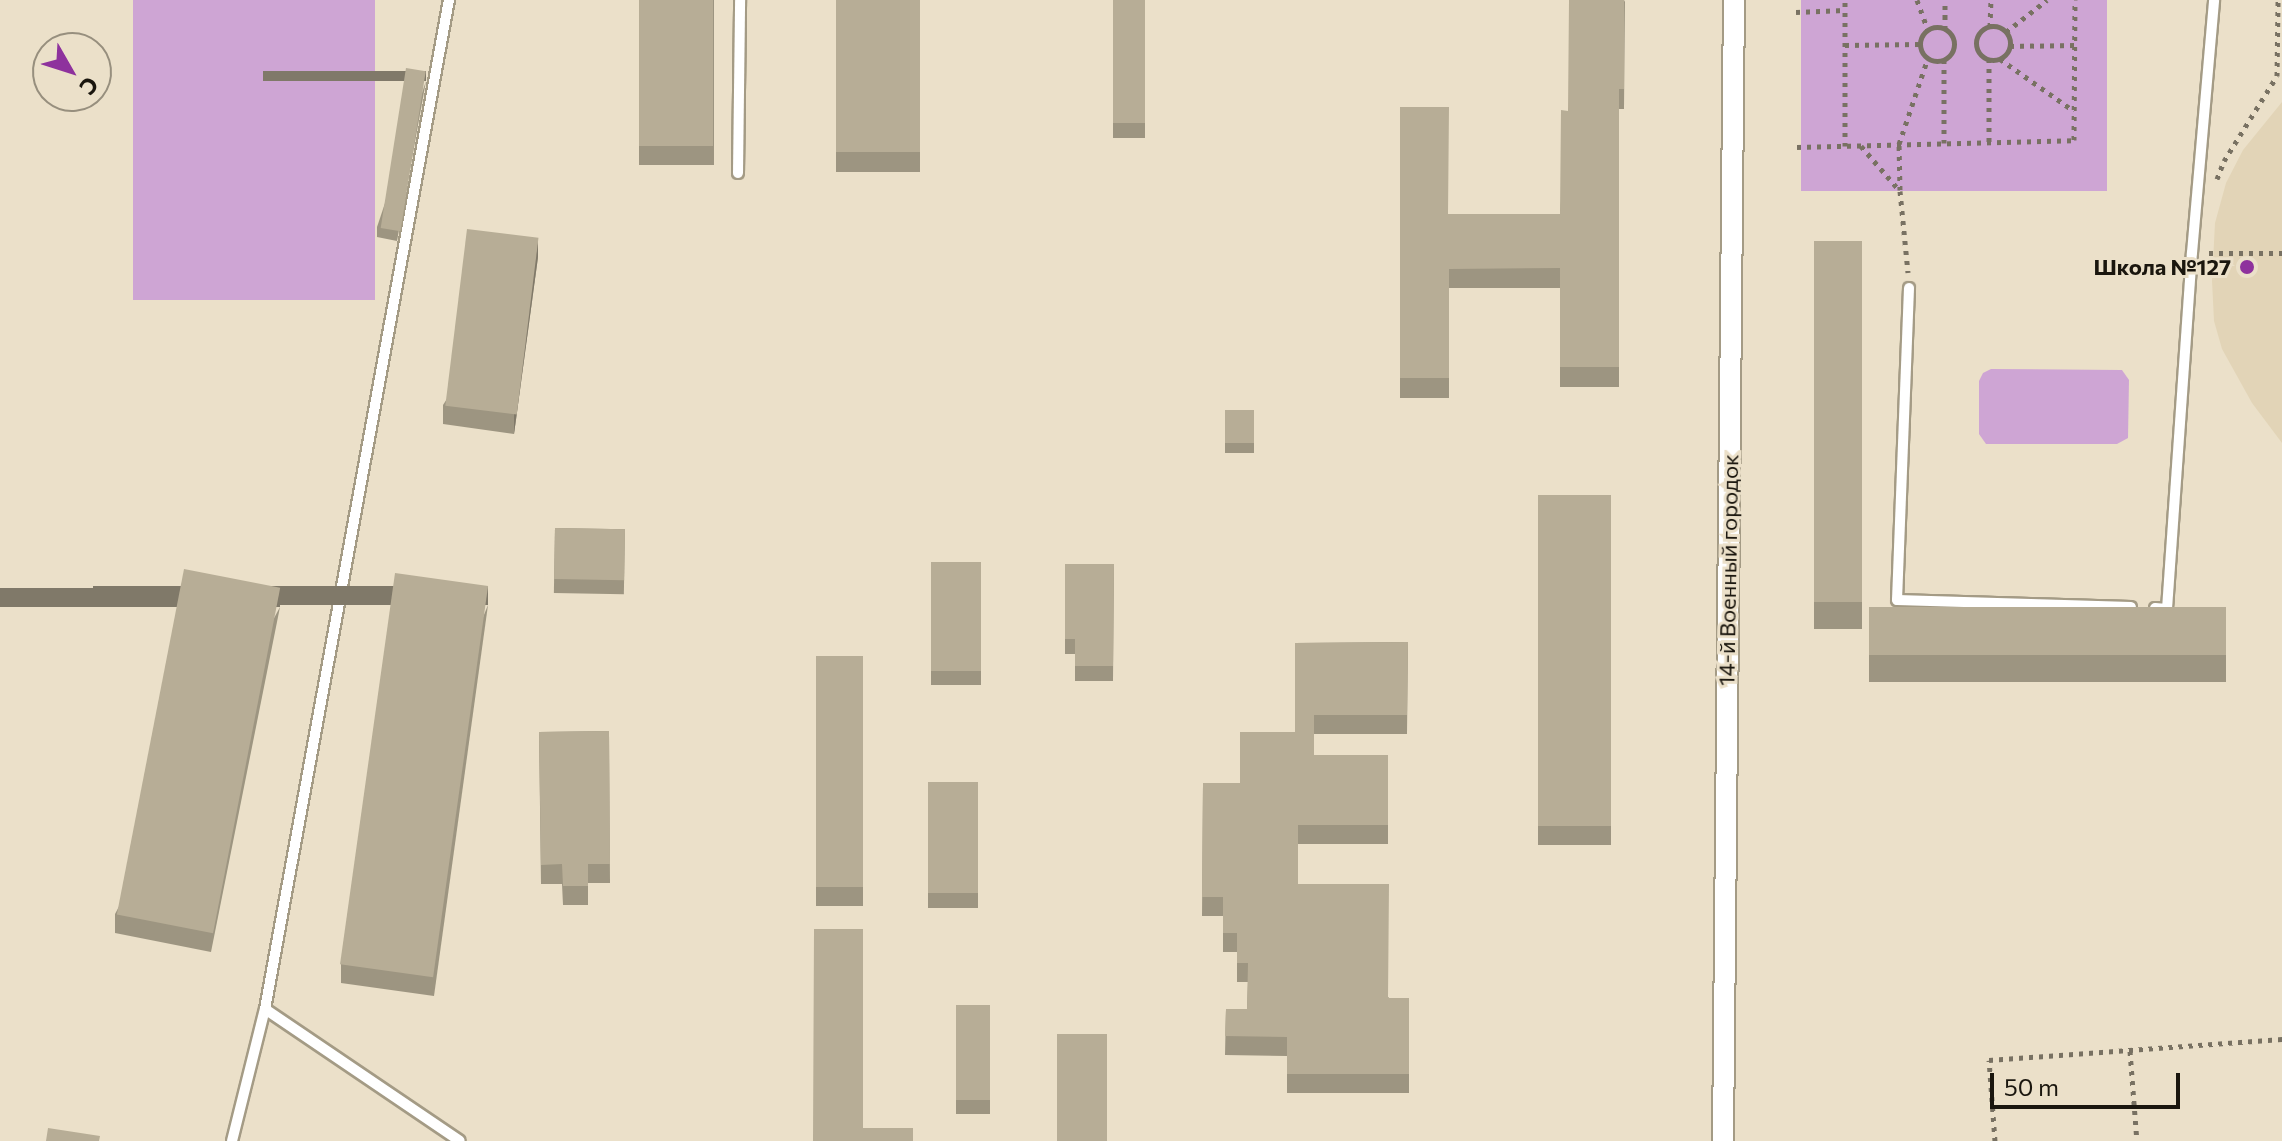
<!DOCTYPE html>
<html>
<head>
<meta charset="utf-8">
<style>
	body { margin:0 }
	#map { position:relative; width:2282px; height:1141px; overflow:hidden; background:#ebe0c9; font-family:Commissioner,sans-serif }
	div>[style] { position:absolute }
	.built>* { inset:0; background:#e2d4b7 }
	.green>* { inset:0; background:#cea5d4; transform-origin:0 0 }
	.path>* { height:5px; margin-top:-2.5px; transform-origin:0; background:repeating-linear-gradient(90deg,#787162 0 4px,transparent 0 10px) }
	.path>.ring { margin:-2.5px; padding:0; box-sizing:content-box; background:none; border:5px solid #787162; border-radius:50% }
	.roads { filter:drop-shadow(2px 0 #a49b85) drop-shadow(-2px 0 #a49b85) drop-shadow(0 2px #a49b85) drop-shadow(0 -2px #a49b85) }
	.service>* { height:10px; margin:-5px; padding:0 5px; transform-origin:5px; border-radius:5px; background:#fff }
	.minor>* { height:20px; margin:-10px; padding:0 10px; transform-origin:10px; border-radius:10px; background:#fff }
	.wall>* { inset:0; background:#9d9581; transform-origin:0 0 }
	.shaded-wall>* { inset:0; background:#807969; transform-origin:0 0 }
	.building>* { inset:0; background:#b7ad96; transform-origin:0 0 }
	.dots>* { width:22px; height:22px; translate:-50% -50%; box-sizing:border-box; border:4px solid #ebe0c9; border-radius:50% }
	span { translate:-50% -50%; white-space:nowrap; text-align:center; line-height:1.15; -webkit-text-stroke:6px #ebe0c9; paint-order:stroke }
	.poi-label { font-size:22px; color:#1a160e; font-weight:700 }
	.right { translate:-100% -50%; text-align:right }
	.street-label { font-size:22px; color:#1a160e }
	.north { position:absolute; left:32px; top:32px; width:80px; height:80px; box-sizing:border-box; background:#ebe0c9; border:2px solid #978f7e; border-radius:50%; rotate:129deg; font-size:22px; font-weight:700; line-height:32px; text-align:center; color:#1a160e }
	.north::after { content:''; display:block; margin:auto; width:28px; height:36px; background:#8e329d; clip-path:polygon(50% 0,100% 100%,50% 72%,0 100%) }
	.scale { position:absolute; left:1990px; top:1073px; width:190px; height:36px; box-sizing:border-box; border:4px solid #1a160e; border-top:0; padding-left:10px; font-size:24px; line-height:28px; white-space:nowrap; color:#1a160e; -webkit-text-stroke:6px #ebe0c9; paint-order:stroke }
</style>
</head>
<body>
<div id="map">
	<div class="built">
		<i style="clip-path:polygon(2282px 102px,2282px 443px,2252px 403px,2222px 349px,2214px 321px,2212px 281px,2215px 223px,2226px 183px,2243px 150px)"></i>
	</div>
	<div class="green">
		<i style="left:133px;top:0;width:242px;height:300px"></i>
		<i style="left:1801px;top:0;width:306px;height:191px"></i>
		<i style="clip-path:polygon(1991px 369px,2122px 370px,2129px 380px,2128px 438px,2117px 444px,1986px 444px,1979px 434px,1979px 381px,1983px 373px)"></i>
	</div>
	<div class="path">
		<i style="left:1917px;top:0;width:32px;rotate:70deg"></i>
		<i style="left:1796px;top:12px;width:49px;rotate:-2.3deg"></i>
		<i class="ring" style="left:1976px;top:26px;width:29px;height:29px"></i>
		<i style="left:1990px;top:27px;width:27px;rotate:-88deg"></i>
		<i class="ring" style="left:1920px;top:27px;width:29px;height:29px"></i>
		<i style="left:1945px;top:29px;width:29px;rotate:-90deg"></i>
		<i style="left:2006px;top:32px;width:52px;rotate:-38deg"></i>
		<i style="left:1845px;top:45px;width:75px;rotate:-0.8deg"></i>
		<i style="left:2010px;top:46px;width:65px;rotate:-0.9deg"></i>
		<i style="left:2000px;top:59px;width:90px;rotate:35.1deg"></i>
		<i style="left:1989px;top:142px;width:82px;rotate:-90deg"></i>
		<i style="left:1944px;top:143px;width:83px;rotate:-90deg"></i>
		<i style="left:1845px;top:146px;width:146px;rotate:-90deg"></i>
		<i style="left:1861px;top:146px;width:60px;rotate:49.1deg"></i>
		<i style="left:1900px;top:191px;width:82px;rotate:84.4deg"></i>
		<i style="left:1797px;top:147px;width:277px;rotate:-1.4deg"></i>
		<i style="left:2074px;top:140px;width:140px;rotate:-89.6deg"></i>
		<i style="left:2217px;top:179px;width:19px;rotate:-69deg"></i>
		<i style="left:2224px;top:161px;width:100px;rotate:-58.1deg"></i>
		<i style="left:2277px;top:76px;width:76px;rotate:-89.2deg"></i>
		<i style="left:1900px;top:190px;width:46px;rotate:-91.2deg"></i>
		<i style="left:1899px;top:144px;width:91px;rotate:-71.4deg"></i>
		<i style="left:2209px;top:253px;width:73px"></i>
		<i style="left:2130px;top:1051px;width:90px;rotate:85.6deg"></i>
		<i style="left:1995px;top:1141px;width:81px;rotate:-94.2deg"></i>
		<i style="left:1989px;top:1060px;width:294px;rotate:-4.1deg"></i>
	</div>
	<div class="roads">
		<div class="service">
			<i style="left:738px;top:173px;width:173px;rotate:-89.3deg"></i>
			<i style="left:1909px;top:288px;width:312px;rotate:92.2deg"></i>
			<i style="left:1897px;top:600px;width:234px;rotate:1.7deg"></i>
			<i style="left:2155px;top:608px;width:12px;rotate:5deg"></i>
			<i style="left:2167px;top:609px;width:357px;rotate:-86deg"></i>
			<i style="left:2192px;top:253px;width:254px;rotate:-85deg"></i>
			<i style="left:265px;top:1009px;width:235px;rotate:34.1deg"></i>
			<i style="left:232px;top:1141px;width:136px;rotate:-76deg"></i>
			<i style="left:265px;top:1009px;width:1026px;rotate:-79.67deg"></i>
		</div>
		<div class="minor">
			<i style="left:1723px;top:1141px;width:1141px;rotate:-89.45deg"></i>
		</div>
	</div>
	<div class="wall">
		<i style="left:639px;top:0;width:75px;height:165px"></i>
		<i style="left:836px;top:0;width:84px;height:172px"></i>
		<i style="left:1113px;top:0;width:32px;height:138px"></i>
		<i style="clip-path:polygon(1625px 0,1624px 109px,1619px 109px,1619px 387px,1560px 387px,1560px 288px,1449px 288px,1449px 398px,1400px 398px,1400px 107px,1448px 214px,1560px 214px,1568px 111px)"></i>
		<i style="clip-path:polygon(426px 81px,397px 241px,377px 237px,377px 227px)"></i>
		<i style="left:1814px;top:241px;width:48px;height:388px"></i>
		<i style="clip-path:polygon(538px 257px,514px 434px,443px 424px,443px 405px)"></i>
		<i style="left:1225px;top:410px;width:29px;height:43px"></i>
		<i style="left:1538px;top:495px;width:73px;height:350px"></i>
		<i style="left:555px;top:528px;width:70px;height:65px;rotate:1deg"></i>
		<i style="left:931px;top:562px;width:50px;height:123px"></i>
		<i style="clip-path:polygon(1065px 564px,1114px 564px,1113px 681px,1075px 681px,1075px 654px,1065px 654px)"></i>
		<i style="clip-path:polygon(488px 605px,434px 996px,341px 983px,341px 964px)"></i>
		<i style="clip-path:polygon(280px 607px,211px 952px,115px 933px,115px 914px)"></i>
		<i style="left:1869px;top:607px;width:357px;height:75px"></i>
		<i style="clip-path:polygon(1408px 642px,1407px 734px,1314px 734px,1314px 755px,1388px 755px,1388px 844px,1298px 844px,1298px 884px,1389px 998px,1409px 998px,1409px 1093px,1287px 1093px,1287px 1056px,1225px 1055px,1226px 1009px,1247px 1009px,1248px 982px,1237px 982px,1237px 952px,1223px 952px,1223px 916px,1202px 916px,1203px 783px,1240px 783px,1295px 732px,1295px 643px)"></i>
		<i style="left:816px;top:656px;width:47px;height:250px"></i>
		<i style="clip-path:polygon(609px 731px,610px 883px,588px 883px,588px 905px,563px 905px,562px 884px,541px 884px,539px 732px)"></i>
		<i style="left:928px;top:782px;width:50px;height:126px"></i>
		<i style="left:956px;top:1005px;width:34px;height:109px"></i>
	</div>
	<div class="shaded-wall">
		<i style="left:426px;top:71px;width:10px;height:163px;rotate:90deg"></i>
		<i style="clip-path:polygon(538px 238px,538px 257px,514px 434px,514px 415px)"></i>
		<i style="left:488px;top:586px;width:19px;height:395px;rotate:90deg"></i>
		<i style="left:280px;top:588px;width:19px;height:352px;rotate:90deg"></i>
	</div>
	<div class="building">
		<i style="left:639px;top:0;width:74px;height:146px"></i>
		<i style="left:836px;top:0;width:84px;height:152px"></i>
		<i style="left:1113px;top:0;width:32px;height:123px"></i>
		<i style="clip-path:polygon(1569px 0,1624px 0,1624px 89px,1619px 89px,1619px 367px,1560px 367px,1560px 268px,1449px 269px,1449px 378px,1400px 378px,1400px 107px,1449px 107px,1448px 214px,1560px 214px,1561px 110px,1568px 111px)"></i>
		<i style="left:406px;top:68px;width:20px;height:162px;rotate:9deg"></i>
		<i style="left:467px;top:229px;width:72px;height:178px;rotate:7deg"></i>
		<i style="left:1814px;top:241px;width:48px;height:361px"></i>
		<i style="left:1225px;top:410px;width:29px;height:33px"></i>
		<i style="left:1538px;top:495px;width:73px;height:331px"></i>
		<i style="left:555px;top:528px;width:70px;height:51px;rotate:1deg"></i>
		<i style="left:931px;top:562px;width:50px;height:109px"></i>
		<i style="clip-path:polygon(1065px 564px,1114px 564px,1113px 666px,1075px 666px,1075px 639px,1065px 639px)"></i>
		<i style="left:184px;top:569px;width:98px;height:352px;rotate:11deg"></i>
		<i style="left:395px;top:573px;width:94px;height:395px;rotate:8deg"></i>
		<i style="left:1869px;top:607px;width:357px;height:48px"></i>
		<i style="clip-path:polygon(1408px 642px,1407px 715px,1314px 715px,1314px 755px,1388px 755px,1388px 825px,1298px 825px,1298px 884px,1389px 884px,1388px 998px,1409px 998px,1409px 1074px,1287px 1074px,1287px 1037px,1225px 1036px,1226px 1009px,1247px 1009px,1248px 963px,1237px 963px,1237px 933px,1223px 933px,1223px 897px,1202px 897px,1203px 783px,1240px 783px,1240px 732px,1295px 732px,1295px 643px)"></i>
		<i style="left:816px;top:656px;width:47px;height:231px"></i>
		<i style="clip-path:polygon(609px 731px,610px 864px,588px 864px,588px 886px,563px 886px,562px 864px,541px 865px,539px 732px)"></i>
		<i style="left:928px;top:782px;width:50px;height:111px"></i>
		<i style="clip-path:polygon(814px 929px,863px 929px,863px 1128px,913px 1128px,913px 1141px,813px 1141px)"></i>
		<i style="left:956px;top:1005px;width:34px;height:95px"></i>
		<i style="left:1057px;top:1034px;width:50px;height:107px"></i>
		<i style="clip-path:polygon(48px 1128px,100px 1136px,99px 1141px,46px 1141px)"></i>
	</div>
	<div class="dots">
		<i style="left:2247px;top:267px;background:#8e329d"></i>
	</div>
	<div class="poi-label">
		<span class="right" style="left:2231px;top:267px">Школа №127</span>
	</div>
	<div class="street-label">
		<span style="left:1728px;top:570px;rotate:-89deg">14-й Военный городок</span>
	</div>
	<div class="north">С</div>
	<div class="scale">50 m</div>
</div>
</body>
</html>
